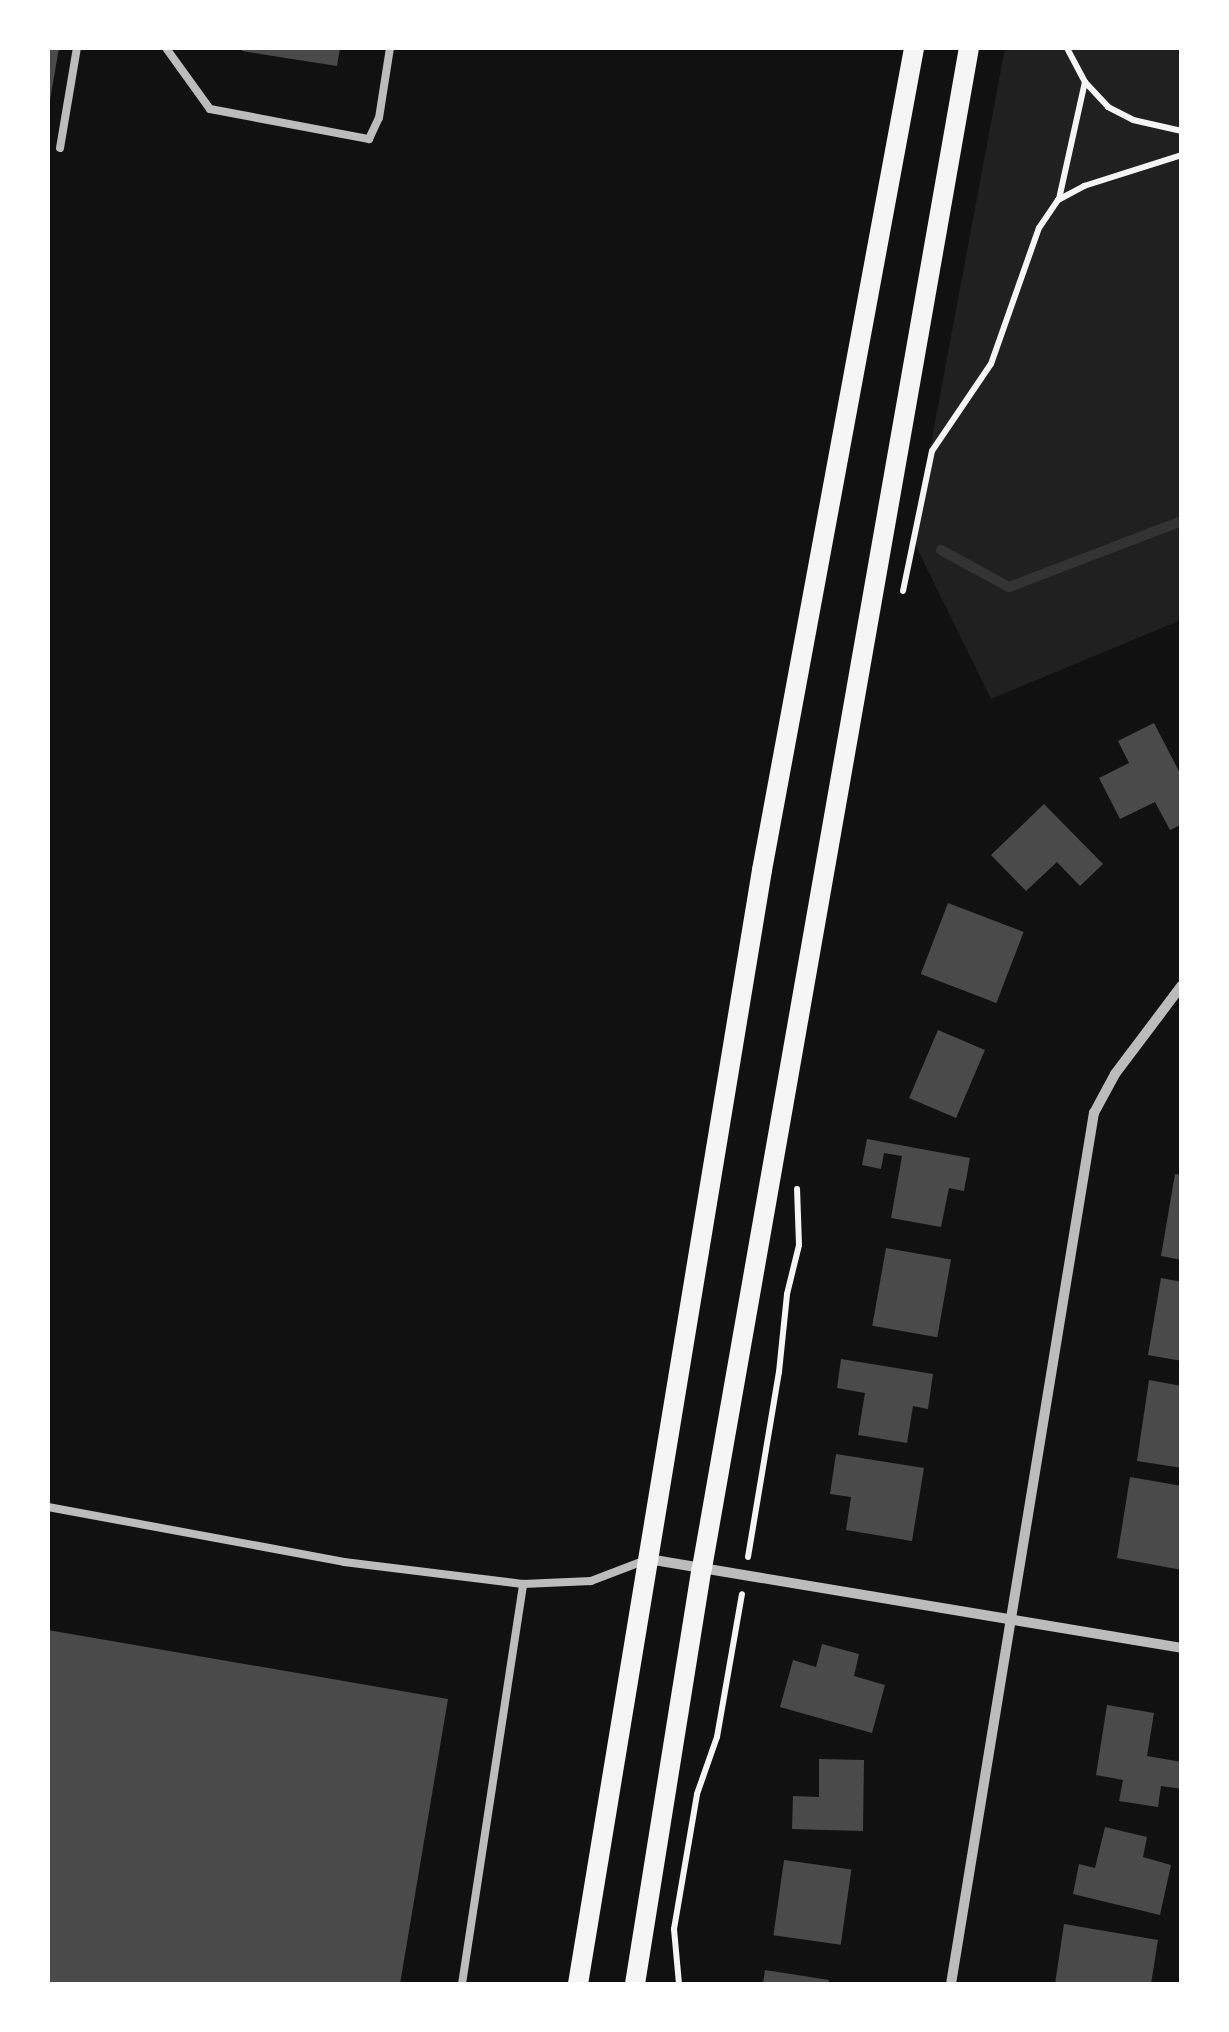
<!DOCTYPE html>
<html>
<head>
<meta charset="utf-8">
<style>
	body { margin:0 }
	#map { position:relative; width:1229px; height:2032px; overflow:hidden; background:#111; font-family:"PT Serif",serif }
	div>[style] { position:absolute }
	.green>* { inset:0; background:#202020 }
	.stream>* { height:10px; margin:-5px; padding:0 5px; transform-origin:5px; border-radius:5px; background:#333 }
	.building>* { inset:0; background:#4a4a4a; transform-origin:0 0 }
	.path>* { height:6px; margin:-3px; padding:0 3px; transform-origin:3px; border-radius:3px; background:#f5f5f5 }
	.service>* { height:8px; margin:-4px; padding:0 4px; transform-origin:4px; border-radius:4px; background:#bcbcbc }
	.minor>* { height:10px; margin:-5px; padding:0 5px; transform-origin:5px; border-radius:5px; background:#bcbcbc }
	.secondary>* { height:20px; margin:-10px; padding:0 10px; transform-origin:10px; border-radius:10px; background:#f5f5f5 }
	span { translate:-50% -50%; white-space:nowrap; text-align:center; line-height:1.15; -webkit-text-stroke:9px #fff; paint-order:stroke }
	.frame { position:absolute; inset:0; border:50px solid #fff; pointer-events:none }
</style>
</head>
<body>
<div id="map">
	<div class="green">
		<i style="clip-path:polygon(1005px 48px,1181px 48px,1181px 620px,991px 699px,913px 540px)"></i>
	</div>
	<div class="stream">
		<i style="left:941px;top:550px;width:77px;rotate:28.6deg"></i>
		<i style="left:1009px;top:587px;width:185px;rotate:-20.9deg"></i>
	</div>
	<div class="building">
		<i style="clip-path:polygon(48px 48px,59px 48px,50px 100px,48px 100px)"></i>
		<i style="clip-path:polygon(243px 48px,340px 48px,337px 66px,242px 51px)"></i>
		<i style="clip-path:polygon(1154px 723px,1182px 777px,1182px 824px,1170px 830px,1155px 802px,1120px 819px,1099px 778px,1129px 763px,1118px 741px)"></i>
		<i style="clip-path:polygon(1044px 804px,1103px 864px,1080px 886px,1057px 862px,1026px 891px,991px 855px)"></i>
		<i style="left:948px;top:903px;width:81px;height:76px;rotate:21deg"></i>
		<i style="left:938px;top:1030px;width:51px;height:74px;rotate:23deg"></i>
		<i style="clip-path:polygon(867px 1139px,970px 1158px,964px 1191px,949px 1188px,941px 1227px,891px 1218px,902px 1156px,884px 1153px,881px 1169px,862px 1165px)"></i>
		<i style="clip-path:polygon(1175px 1174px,1182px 1175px,1182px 1260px,1161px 1256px)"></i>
		<i style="left:886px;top:1248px;width:66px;height:79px;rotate:10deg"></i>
		<i style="clip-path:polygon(1161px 1278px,1182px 1282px,1182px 1361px,1148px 1355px)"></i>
		<i style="clip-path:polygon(841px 1359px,933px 1374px,928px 1409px,913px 1406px,907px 1443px,858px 1435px,865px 1393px,837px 1388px)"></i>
		<i style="clip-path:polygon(1149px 1380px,1182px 1386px,1182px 1468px,1137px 1461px)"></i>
		<i style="clip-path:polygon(836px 1454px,924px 1468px,912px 1541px,846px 1530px,851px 1497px,830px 1494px)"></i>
		<i style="clip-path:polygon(1130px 1477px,1182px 1486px,1182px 1570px,1117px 1558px)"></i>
		<i style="clip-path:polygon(48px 1630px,448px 1699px,400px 1984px,48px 1984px)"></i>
		<i style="clip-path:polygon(822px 1644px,859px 1654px,854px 1676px,885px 1685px,872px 1733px,780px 1707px,793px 1660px,816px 1667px)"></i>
		<i style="clip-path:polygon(1107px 1705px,1154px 1713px,1147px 1756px,1182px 1762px,1182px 1789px,1161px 1786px,1158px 1807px,1119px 1801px,1123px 1780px,1096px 1775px)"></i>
		<i style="clip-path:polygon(819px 1759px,864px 1760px,863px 1831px,792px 1829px,793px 1796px,819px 1797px)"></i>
		<i style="clip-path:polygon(1105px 1827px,1147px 1837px,1143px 1857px,1171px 1865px,1160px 1915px,1073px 1894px,1079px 1864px,1095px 1868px)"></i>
		<i style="left:784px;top:1860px;width:68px;height:76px;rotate:8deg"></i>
		<i style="clip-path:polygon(1064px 1924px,1158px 1940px,1151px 1984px,1055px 1984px)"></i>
		<i style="clip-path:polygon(765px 1970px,829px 1980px,828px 1984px,763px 1984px)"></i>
	</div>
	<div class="path">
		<i style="left:1085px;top:82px;width:34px;rotate:47deg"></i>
		<i style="left:1108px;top:107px;width:28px;rotate:27deg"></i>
		<i style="left:1133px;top:120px;width:50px;rotate:12.7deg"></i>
		<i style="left:1059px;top:199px;width:120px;rotate:-77.5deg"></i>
		<i style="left:1085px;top:82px;width:38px;rotate:-118deg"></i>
		<i style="left:903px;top:591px;width:143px;rotate:-78.3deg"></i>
		<i style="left:932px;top:451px;width:105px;rotate:-55.9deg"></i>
		<i style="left:991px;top:364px;width:144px;rotate:-70.6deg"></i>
		<i style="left:1039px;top:228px;width:34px;rotate:-56deg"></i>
		<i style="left:1058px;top:200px;width:30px;rotate:-28deg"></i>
		<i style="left:1084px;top:186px;width:103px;rotate:-17.6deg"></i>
		<i style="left:748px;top:1557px;width:188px;rotate:-80.5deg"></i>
		<i style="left:779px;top:1372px;width:78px;rotate:-84.1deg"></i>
		<i style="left:787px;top:1294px;width:50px;rotate:-76.2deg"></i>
		<i style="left:799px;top:1245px;width:56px;rotate:-92deg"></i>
		<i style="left:679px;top:1984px;width:55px;rotate:-95.2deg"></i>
		<i style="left:674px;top:1929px;width:137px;rotate:-80.3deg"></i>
		<i style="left:697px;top:1794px;width:60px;rotate:-70.7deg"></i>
		<i style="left:717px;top:1737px;width:145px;rotate:-80.1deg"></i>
	</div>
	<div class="service">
		<i style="left:166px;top:48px;width:75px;rotate:54.2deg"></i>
		<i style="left:210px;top:109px;width:162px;rotate:10.7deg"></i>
		<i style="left:369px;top:139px;width:23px;rotate:-65deg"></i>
		<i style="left:379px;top:118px;width:71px;rotate:-81.1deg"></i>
		<i style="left:60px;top:148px;width:101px;rotate:-80.4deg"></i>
		<i style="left:48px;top:1507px;width:301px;rotate:10.5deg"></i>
		<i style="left:344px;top:1562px;width:180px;rotate:7deg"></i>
		<i style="left:523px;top:1584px;width:68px;rotate:-2.5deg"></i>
		<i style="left:591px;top:1581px;width:56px;rotate:-21deg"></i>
		<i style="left:462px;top:1984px;width:405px;rotate:-81.3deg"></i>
	</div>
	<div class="minor">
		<i style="left:648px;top:1559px;width:541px;rotate:9.46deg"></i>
		<i style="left:951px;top:1984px;width:883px;rotate:-80.68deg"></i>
		<i style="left:1094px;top:1113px;width:44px;rotate:-61.7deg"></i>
		<i style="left:1115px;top:1074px;width:111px;rotate:-53deg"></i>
	</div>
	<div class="secondary">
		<i style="left:578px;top:1984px;width:1129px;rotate:-80.62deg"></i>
		<i style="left:762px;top:870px;width:836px;rotate:-79.52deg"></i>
		<i style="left:635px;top:1984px;width:421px;rotate:-80.9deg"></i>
		<i style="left:702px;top:1568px;width:1543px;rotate:-80.04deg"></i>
	</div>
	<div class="frame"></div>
</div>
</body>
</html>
